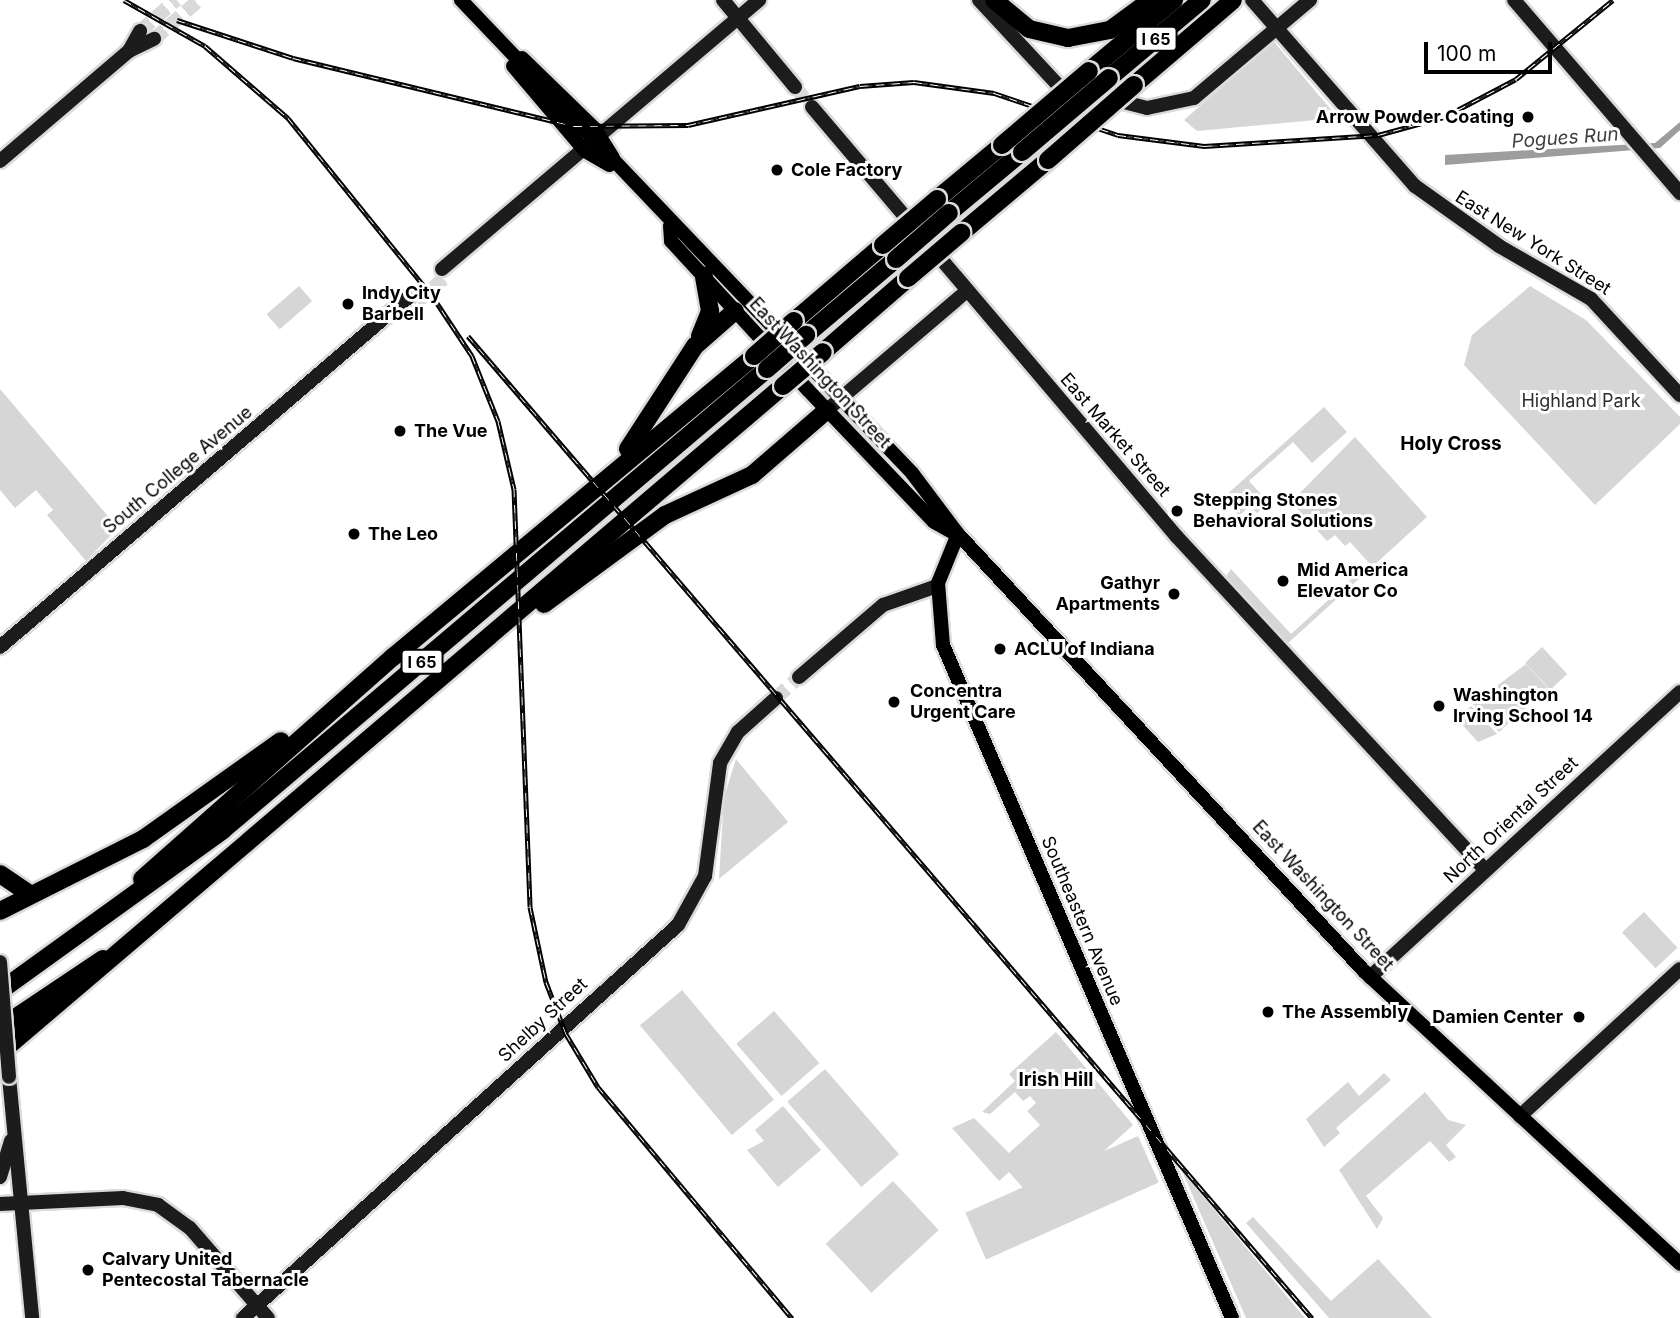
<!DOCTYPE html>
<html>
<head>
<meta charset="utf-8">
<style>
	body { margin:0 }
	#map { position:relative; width:1680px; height:1318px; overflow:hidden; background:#fff; font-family:Inter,sans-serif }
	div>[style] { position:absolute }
	.green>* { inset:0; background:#d6d6d6; transform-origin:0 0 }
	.water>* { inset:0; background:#9d9d9d }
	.secondary-tunnel>* { height:14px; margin-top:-7px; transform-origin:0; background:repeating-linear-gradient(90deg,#d9d9d9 0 14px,transparent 0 21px) }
	.roads { filter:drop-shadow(2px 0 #dbdbdb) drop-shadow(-2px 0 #dbdbdb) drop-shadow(0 2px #dbdbdb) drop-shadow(0 -2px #dbdbdb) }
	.secondary>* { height:14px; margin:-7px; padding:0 7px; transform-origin:7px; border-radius:7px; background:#1c1c1c }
	.primary>* { height:14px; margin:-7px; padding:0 7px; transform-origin:7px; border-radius:7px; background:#000 }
	.highway>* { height:18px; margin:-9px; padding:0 9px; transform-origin:9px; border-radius:9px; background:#000 }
	.rail>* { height:5px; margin-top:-2.5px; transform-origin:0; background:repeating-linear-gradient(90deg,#fff 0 8px,#000 0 16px); box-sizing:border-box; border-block:2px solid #000 }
	.bridges { filter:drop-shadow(2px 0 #dbdbdb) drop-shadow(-2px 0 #dbdbdb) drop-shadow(0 2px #dbdbdb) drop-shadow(0 -2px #dbdbdb) }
	.secondary-bridge>* { height:14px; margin:-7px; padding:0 7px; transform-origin:7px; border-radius:7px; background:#1c1c1c }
	.highway-bridge>* { height:18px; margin:-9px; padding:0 9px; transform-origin:9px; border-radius:9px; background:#000 }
	.dots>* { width:19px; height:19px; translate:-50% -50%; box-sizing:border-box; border:4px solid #fff; border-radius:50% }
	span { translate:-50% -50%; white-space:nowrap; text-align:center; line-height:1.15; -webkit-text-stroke:6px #fff; paint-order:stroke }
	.shield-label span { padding:2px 5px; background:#fff; border:2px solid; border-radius:5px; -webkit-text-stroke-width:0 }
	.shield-label { font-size:16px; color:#000; font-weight:700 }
	.poi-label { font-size:18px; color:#000; font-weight:700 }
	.right { translate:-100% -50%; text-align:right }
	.left { translate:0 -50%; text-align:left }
	.street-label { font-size:18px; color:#000 }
	.park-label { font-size:18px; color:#2d2d2d }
	.water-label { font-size:19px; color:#3e3e3e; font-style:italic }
	.neighbourhood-label { font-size:19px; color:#000; font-weight:700 }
	.scale { position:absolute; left:1424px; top:42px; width:128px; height:32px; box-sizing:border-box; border:4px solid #000; border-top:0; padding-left:9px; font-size:21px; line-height:24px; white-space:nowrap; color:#000; -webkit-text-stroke:5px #fff; paint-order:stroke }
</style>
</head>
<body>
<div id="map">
	<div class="green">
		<i style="clip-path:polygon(1274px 42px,1338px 118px,1197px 131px,1184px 120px)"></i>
		<i style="left:299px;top:286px;width:20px;height:43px;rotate:49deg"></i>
		<i style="clip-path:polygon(1530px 286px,1586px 320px,1680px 417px,1680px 424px,1595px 505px,1464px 365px,1472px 335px)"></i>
		<i style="clip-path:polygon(0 389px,118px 528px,86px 561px,47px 515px,53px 510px,36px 490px,15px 508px,0 490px)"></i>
		<i style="clip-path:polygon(1324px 407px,1347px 432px,1312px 463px,1293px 442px,1249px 481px,1268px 502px,1275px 497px,1257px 513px,1250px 506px,1239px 516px,1223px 498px)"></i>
		<i style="clip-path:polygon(1355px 437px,1427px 517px,1286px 645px,1225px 578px,1231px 569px,1291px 634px,1369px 563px,1350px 542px,1345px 546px,1335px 535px,1327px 541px,1291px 502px)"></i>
		<i style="left:1542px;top:647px;width:37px;height:23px;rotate:47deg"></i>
		<i style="clip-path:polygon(1526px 664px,1548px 688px,1499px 732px,1473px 704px)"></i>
		<i style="clip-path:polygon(1471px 706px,1497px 734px,1478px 742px,1457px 719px)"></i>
		<i style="clip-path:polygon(736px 759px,788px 822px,719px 879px,724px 797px)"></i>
		<i style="left:1644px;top:912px;width:49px;height:30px;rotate:47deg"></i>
		<i style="left:682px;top:990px;width:143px;height:55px;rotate:50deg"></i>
		<i style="left:774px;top:1011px;width:69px;height:50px;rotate:49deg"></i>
		<i style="clip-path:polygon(1056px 1032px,1133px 1125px,1041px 1208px,1009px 1172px,999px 1181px,952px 1128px,974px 1118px,1009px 1153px,1040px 1125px,1027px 1111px,1036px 1103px,1030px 1096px,1023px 1101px,1015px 1092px,990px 1114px,982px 1112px,1015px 1081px,1009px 1074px)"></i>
		<i style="left:825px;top:1069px;width:113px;height:50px;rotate:49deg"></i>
		<i style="clip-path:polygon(1384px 1073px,1391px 1080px,1336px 1128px,1340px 1133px,1324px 1147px,1306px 1119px,1348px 1082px,1359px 1096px)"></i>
		<i style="clip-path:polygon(1425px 1092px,1448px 1120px,1466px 1125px,1446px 1145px,1456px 1157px,1449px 1162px,1430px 1141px,1366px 1196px,1383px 1218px,1377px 1229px,1339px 1170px)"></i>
		<i style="clip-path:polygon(783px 1106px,821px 1150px,778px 1187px,747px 1150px,764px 1141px,755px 1130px)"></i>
		<i style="left:1138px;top:1136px;width:51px;height:189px;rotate:66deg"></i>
		<i style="clip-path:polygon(1182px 1171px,1305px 1318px,1246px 1318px)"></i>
		<i style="left:893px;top:1181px;width:67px;height:92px;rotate:47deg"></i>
		<i style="clip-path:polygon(1253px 1217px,1331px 1301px,1378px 1259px,1432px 1318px,1329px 1318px,1246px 1223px)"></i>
	</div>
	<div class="water">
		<i style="clip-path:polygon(1680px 122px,1680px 130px,1660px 148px,1445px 165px,1445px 155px,1655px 143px)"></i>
	</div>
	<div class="secondary-tunnel">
		<i style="left:140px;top:31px;width:48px;rotate:-40.7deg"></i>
		<i style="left:154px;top:39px;width:60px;rotate:-40.9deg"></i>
		<i style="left:795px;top:87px;width:26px;rotate:50deg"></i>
		<i style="left:417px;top:302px;width:41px;rotate:-41.1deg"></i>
		<i style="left:776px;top:698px;width:31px;rotate:-42deg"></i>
	</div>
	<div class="roads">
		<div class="secondary">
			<i style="left:723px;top:0;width:113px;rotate:50.4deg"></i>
			<i style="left:979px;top:0;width:116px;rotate:47.1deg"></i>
			<i style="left:1058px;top:85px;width:92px;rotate:14.5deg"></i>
			<i style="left:1147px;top:108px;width:48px;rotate:-12deg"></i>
			<i style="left:1194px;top:98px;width:152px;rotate:-40.2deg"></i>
			<i style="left:1252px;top:0;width:247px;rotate:48.8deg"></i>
			<i style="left:1415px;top:186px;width:103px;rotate:35.5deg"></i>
			<i style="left:1499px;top:246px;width:106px;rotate:29.9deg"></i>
			<i style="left:1591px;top:299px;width:131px;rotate:47.2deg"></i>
			<i style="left:1514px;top:0;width:255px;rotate:49.3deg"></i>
			<i style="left:129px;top:51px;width:23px;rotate:-61deg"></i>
			<i style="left:812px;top:107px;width:564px;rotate:49.67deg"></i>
			<i style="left:1177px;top:537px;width:454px;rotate:47.2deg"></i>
			<i style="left:0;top:161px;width:170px;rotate:-40.5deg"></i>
			<i style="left:129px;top:51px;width:28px;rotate:-26deg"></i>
			<i style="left:442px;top:269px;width:416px;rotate:-40.3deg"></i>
			<i style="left:827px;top:410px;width:184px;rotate:-40.4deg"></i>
			<i style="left:0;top:647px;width:541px;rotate:-40.58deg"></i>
			<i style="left:799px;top:677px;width:111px;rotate:-40.6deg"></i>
			<i style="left:883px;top:605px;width:57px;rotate:-19.4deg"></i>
			<i style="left:1370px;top:977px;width:421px;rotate:-42.6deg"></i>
			<i style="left:9px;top:1077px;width:242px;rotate:84.5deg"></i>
			<i style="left:1520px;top:1116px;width:217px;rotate:-42.6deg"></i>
			<i style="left:0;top:1177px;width:38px;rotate:-73deg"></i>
			<i style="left:0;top:1204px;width:123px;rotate:-2.8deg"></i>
			<i style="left:123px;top:1198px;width:36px;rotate:11deg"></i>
			<i style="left:158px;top:1205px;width:39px;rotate:36deg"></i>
			<i style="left:190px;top:1228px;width:119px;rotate:49.1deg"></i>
			<i style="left:243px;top:1318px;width:586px;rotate:-42.1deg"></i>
			<i style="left:678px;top:925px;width:56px;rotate:-61.1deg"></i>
			<i style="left:705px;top:876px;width:114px;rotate:-82.4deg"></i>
			<i style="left:720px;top:763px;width:36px;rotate:-60deg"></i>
			<i style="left:738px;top:732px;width:51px;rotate:-41.8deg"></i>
		</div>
		<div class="primary">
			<i style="left:461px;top:0;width:654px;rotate:46.36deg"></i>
			<i style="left:912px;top:473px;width:76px;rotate:53deg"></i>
			<i style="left:958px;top:534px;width:596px;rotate:47.11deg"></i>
			<i style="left:1364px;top:971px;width:431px;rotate:42.8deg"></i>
			<i style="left:522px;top:58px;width:102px;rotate:44.2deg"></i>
			<i style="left:595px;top:129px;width:34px;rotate:58deg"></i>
			<i style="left:513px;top:66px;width:111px;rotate:49.7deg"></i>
			<i style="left:585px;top:151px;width:28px;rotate:30deg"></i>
			<i style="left:670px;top:226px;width:15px;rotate:86deg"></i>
			<i style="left:671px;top:241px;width:202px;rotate:47.4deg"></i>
			<i style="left:808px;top:390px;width:182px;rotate:46.3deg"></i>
			<i style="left:934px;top:522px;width:25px;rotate:29deg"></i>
			<i style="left:958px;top:534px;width:53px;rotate:112.2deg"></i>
			<i style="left:938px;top:583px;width:62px;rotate:85.4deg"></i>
			<i style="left:943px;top:645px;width:732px;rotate:66.76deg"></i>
		</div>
		<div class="highway">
			<i style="left:994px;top:0;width:45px;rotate:39.6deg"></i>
			<i style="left:1029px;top:29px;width:40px;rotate:13deg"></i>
			<i style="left:1068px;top:38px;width:43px;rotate:-10.8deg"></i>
			<i style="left:1110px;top:30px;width:51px;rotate:-36.2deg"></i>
			<i style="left:1089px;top:71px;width:111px;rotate:-39.9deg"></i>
			<i style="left:1109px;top:78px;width:121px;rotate:-40deg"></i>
			<i style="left:1134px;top:85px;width:130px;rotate:-40.6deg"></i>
			<i style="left:937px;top:199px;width:85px;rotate:-39.7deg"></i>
			<i style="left:949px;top:213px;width:95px;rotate:-39.9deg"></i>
			<i style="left:961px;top:233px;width:114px;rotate:-40deg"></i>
			<i style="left:794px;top:321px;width:117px;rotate:-40.5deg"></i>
			<i style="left:806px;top:335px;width:118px;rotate:-40.2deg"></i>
			<i style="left:700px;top:336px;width:27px;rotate:-68deg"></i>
			<i style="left:710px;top:311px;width:36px;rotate:-100deg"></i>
			<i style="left:823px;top:352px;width:113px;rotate:-41deg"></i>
			<i style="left:628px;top:449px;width:123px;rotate:-57deg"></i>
			<i style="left:695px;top:346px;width:53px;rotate:-41.2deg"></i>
			<i style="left:544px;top:604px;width:150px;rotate:-36.3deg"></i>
			<i style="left:665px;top:515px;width:96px;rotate:-24.7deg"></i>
			<i style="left:752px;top:475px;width:99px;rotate:-40.9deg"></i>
			<i style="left:0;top:874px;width:37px;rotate:34deg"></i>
			<i style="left:142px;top:879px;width:335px;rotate:-41.5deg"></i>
			<i style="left:393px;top:657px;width:470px;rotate:-39.8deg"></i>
			<i style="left:0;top:911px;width:160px;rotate:-26.7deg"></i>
			<i style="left:143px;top:839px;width:169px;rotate:-35.4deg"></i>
			<i style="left:0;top:991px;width:275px;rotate:-35.8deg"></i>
			<i style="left:223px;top:830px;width:713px;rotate:-40.28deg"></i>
			<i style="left:0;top:1028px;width:124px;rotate:-33.8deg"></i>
			<i style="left:0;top:1053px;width:1029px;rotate:-40.43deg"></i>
		</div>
	</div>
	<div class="rail">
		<i style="left:124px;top:0;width:93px;rotate:29.6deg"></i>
		<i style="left:205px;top:46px;width:110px;rotate:40.9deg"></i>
		<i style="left:288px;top:118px;width:230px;rotate:51deg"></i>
		<i style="left:433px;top:297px;width:71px;rotate:56.5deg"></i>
		<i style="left:472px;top:356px;width:70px;rotate:68.2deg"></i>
		<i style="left:498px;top:421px;width:70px;rotate:76.8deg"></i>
		<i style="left:514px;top:489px;width:418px;rotate:87.8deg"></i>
		<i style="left:530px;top:907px;width:77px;rotate:78deg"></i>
		<i style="left:546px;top:982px;width:56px;rotate:69deg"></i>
		<i style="left:566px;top:1034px;width:62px;rotate:58.9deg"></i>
		<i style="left:598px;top:1087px;width:302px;rotate:50deg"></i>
		<i style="left:177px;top:20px;width:122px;rotate:18.1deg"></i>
		<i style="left:293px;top:58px;width:289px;rotate:13.6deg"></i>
		<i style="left:574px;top:126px;width:114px;rotate:-0.5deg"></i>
		<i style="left:688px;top:125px;width:176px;rotate:-12.8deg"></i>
		<i style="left:860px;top:86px;width:54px;rotate:-4.2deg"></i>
		<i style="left:914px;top:82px;width:81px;rotate:7.8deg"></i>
		<i style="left:994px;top:93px;width:131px;rotate:18.7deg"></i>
		<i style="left:1118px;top:135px;width:87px;rotate:7.3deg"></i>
		<i style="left:1204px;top:146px;width:174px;rotate:-3.6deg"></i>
		<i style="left:1378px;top:135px;width:68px;rotate:-15.3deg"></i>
		<i style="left:1444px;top:117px;width:81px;rotate:-27.8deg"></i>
		<i style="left:1516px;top:79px;width:125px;rotate:-39.2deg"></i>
		<i style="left:468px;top:336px;width:1295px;rotate:49.32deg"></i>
	</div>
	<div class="bridges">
		<div class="secondary-bridge">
			<i style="left:0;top:962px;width:115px;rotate:85.5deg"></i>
		</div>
		<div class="highway-bridge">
			<i style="left:1002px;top:145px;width:114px;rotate:-40.4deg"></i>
			<i style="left:1022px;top:152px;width:114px;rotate:-40.4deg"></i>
			<i style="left:1048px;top:160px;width:114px;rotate:-41.1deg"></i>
			<i style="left:883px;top:245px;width:71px;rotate:-40.4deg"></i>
			<i style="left:896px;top:259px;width:70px;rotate:-41deg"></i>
			<i style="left:908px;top:278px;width:70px;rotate:-40.3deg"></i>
			<i style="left:754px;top:356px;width:53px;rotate:-41.2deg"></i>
			<i style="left:767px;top:369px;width:52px;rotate:-41.1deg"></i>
			<i style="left:783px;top:386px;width:52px;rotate:-40.4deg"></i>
		</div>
	</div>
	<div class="dots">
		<i style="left:1528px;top:117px;background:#000"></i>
		<i style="left:777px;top:170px;background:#000"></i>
		<i style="left:348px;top:304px;background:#000"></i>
		<i style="left:400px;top:431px;background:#000"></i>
		<i style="left:1177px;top:511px;background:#000"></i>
		<i style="left:354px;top:534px;background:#000"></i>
		<i style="left:1283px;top:581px;background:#000"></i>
		<i style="left:1174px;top:594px;background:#000"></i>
		<i style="left:1000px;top:649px;background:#000"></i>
		<i style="left:894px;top:702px;background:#000"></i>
		<i style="left:1439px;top:706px;background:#000"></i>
		<i style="left:1268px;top:1012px;background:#000"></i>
		<i style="left:1579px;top:1017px;background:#000"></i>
		<i style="left:88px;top:1270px;background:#000"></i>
	</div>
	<div class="shield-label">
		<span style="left:1156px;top:39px">I 65</span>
		<span style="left:422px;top:662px">I 65</span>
	</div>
	<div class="poi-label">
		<span class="right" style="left:1514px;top:117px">Arrow Powder Coating</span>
		<span class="left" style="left:791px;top:170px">Cole Factory</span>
		<span class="left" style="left:362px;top:304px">Indy City<br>Barbell</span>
		<span class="left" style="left:414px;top:431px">The Vue</span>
		<span class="left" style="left:1193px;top:511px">Stepping Stones<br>Behavioral Solutions</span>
		<span class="left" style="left:368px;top:534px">The Leo</span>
		<span class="left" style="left:1297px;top:581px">Mid America<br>Elevator Co</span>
		<span class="right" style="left:1160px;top:594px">Gathyr<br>Apartments</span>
		<span class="left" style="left:1014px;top:649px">ACLU of Indiana</span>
		<span class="left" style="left:910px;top:702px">Concentra<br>Urgent Care</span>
		<span class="left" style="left:1453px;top:706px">Washington<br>Irving School 14</span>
		<span class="left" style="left:1282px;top:1012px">The Assembly</span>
		<span class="right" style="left:1563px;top:1017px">Damien Center</span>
		<span class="left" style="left:102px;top:1270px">Calvary United<br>Pentecostal Tabernacle</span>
	</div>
	<div class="street-label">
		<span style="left:1533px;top:243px;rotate:32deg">East New York Street</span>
		<span style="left:820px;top:373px;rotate:47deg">East Washington Street</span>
		<span style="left:1115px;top:435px;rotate:49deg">East Market Street</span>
		<span style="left:178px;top:470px;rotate:-40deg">South College Avenue</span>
		<span style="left:1511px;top:820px;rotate:-43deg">North Oriental Street</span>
		<span style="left:1323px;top:896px;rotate:47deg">East Washington Street</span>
		<span style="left:1082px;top:921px;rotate:67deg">Southeastern Avenue</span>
		<span style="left:543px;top:1020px;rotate:-43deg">Shelby Street</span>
	</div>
	<div class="park-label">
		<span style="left:1581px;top:401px">Highland Park</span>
	</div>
	<div class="water-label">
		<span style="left:1565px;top:138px;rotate:-4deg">Pogues Run</span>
	</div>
	<div class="neighbourhood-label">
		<span style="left:1451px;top:444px">Holy Cross</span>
		<span style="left:1056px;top:1080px">Irish Hill</span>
	</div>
	<div class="scale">100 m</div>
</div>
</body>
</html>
